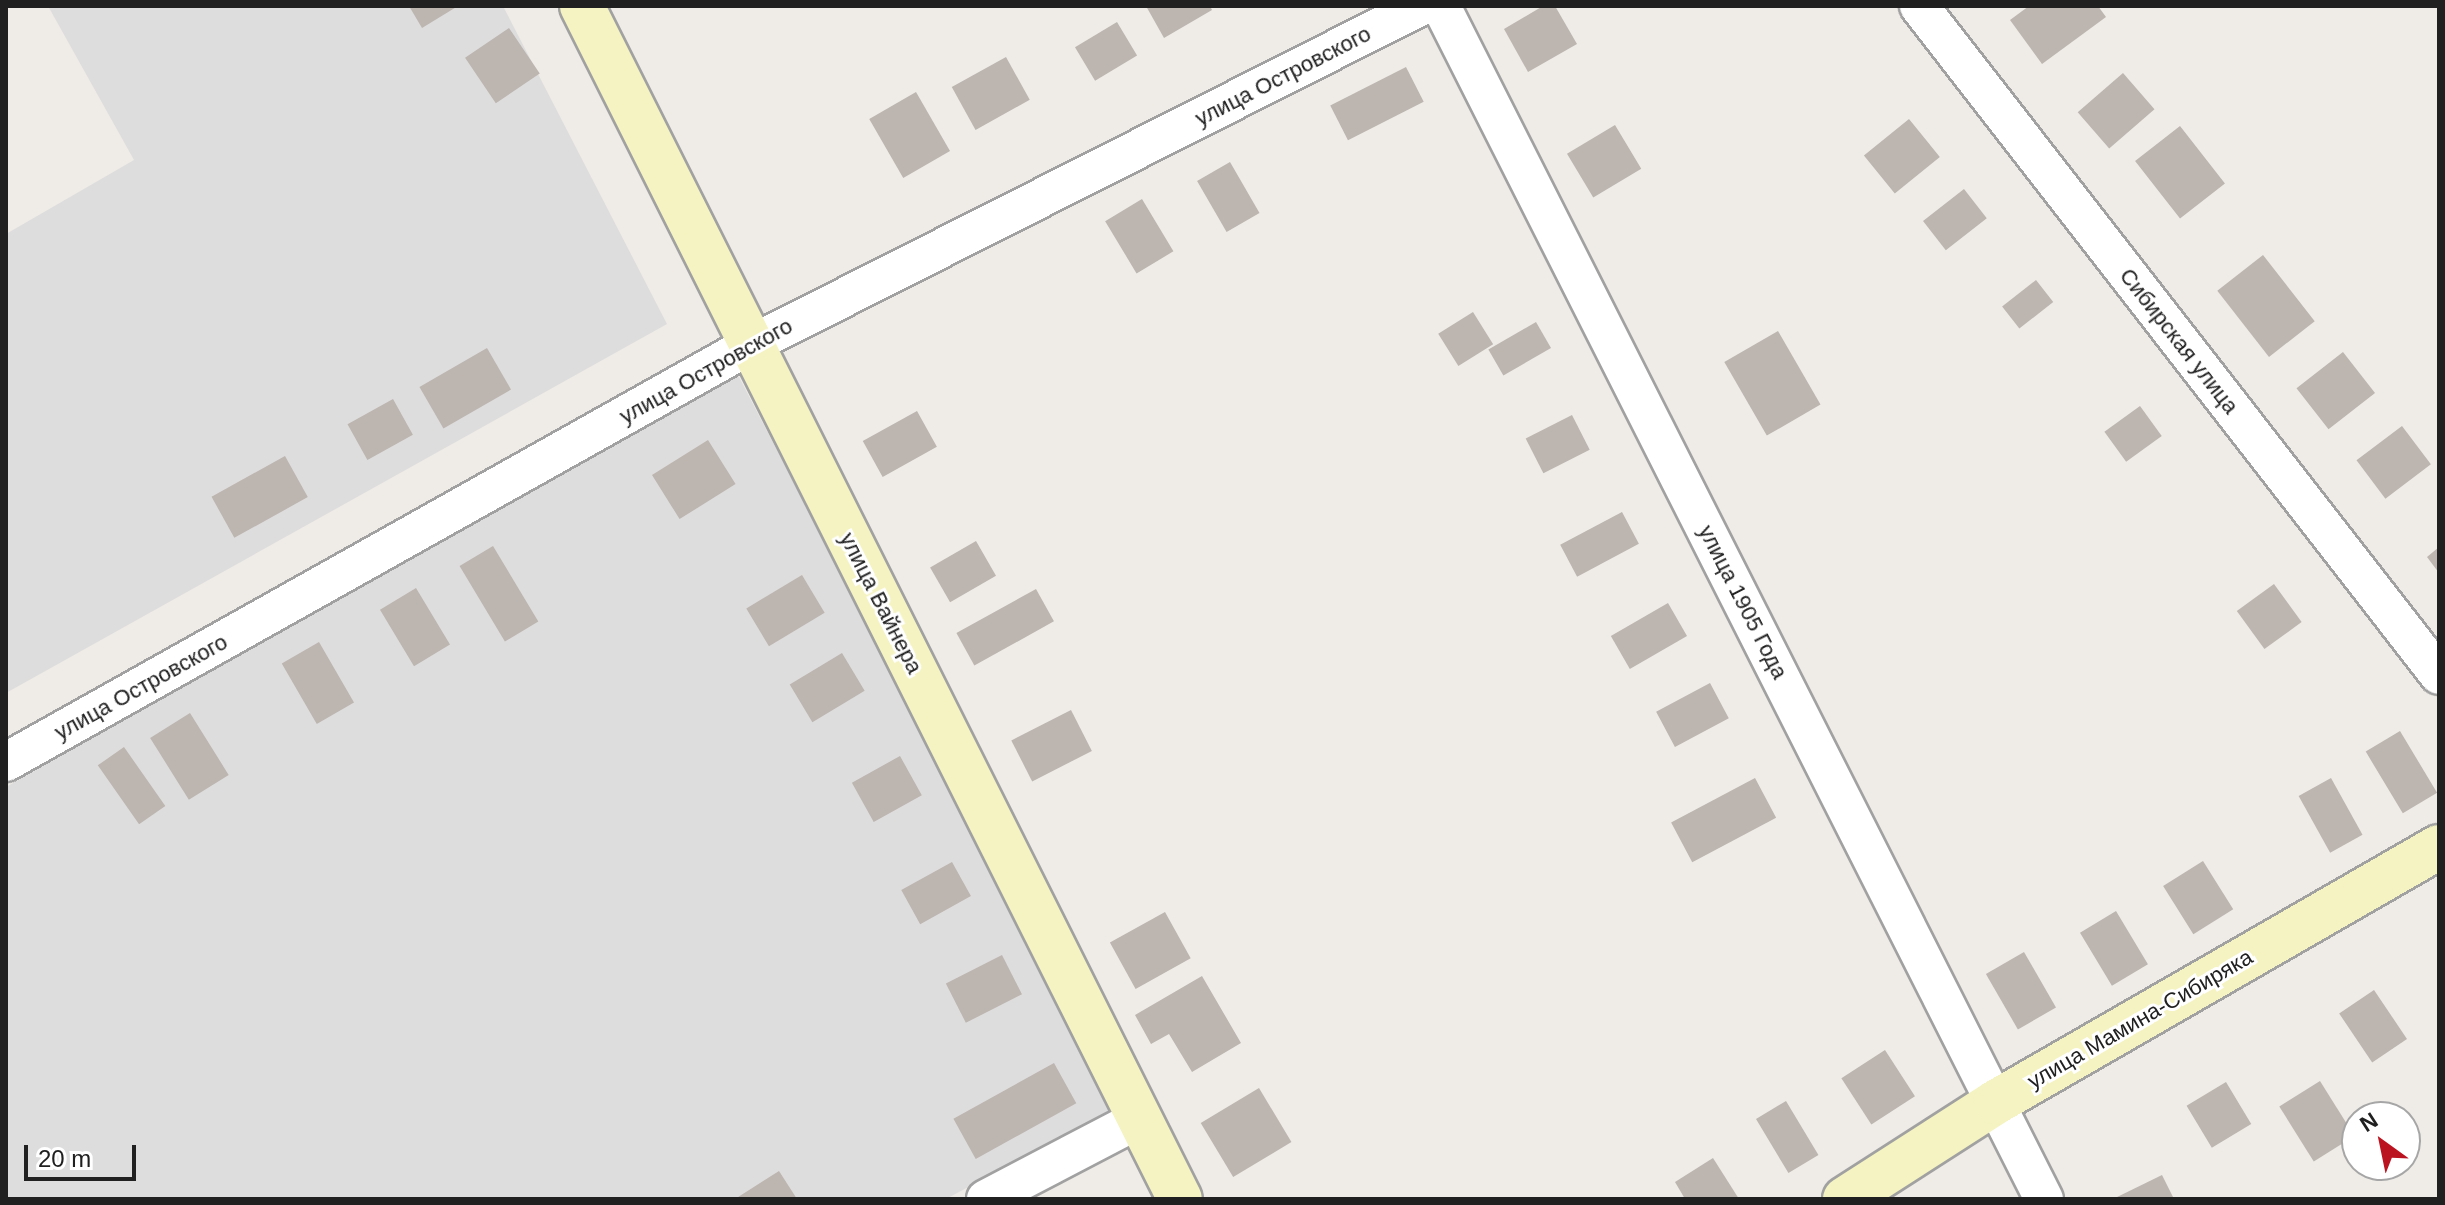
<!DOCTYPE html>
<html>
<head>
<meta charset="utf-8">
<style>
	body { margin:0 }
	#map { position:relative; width:2445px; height:1205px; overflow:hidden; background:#efece7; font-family:Arial,sans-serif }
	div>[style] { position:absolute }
	.residential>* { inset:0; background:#dedddd }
	.building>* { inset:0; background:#bcb5b0; transform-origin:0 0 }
	.roads { filter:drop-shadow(2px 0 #a1a1a1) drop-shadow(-2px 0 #a1a1a1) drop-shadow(0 2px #a1a1a1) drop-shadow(0 -2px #a1a1a1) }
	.street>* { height:38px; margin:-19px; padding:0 19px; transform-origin:19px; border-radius:19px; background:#fff }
	.secondary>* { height:44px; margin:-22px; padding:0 22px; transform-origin:22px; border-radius:22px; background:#f4f3c1 }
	span { translate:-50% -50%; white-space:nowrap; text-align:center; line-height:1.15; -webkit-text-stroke:6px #fff; paint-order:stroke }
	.street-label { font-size:22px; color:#202020 }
	.frame { position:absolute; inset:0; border:8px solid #202020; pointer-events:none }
	.north { position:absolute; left:2341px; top:1101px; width:80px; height:80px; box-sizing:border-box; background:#fff; border:2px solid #a6a6a6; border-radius:50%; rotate:327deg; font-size:22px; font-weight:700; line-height:32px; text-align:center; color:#202020 }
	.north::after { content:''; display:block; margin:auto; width:28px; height:36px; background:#bb1420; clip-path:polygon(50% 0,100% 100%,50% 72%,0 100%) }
	.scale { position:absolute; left:24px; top:1145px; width:112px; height:36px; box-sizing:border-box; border:4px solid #202020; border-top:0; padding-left:10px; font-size:24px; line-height:28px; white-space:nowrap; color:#202020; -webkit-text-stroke:6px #fff; paint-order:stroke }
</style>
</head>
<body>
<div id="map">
	<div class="residential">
		<i style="clip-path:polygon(48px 6px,503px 6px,667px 324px,6px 693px,6px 234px,134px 160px)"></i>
		<i style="clip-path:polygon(737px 373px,1117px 1107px,946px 1199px,6px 1199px,6px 787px)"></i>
	</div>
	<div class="building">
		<i style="clip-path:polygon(409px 6px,458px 6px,422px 28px)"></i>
		<i style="clip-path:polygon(1146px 6px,1210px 6px,1212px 10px,1164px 38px)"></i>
		<i style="clip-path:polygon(1543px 6px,1555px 6px,1577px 44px,1528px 72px,1504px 29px)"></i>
		<i style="clip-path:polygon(2029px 6px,2098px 6px,2106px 17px,2042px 64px,2010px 20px)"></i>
		<i style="left:1117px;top:22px;width:39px;height:49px;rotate:59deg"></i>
		<i style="left:509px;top:28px;width:55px;height:53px;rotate:56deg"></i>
		<i style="left:1006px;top:57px;width:49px;height:62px;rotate:61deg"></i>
		<i style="left:1406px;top:67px;width:39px;height:85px;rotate:63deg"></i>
		<i style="left:2123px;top:73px;width:48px;height:60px;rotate:49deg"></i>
		<i style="left:916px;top:92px;width:68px;height:54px;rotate:60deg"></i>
		<i style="left:1909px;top:119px;width:49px;height:58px;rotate:51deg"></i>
		<i style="left:1615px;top:125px;width:51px;height:56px;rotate:59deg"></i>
		<i style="left:2180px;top:126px;width:73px;height:57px;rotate:52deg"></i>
		<i style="left:1230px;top:162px;width:59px;height:38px;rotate:60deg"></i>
		<i style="left:1964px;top:189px;width:37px;height:52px;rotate:52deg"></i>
		<i style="left:1142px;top:199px;width:61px;height:43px;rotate:59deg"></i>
		<i style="left:2263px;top:255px;width:84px;height:58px;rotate:52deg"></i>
		<i style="left:2036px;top:280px;width:28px;height:43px;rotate:52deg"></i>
		<i style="left:1473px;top:312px;width:38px;height:41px;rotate:58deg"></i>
		<i style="left:1536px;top:322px;width:30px;height:55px;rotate:60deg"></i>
		<i style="left:1778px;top:331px;width:85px;height:62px;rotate:60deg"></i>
		<i style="left:487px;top:348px;width:48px;height:78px;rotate:60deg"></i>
		<i style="left:2343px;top:352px;width:52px;height:59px;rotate:52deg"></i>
		<i style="left:393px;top:399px;width:41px;height:52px;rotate:61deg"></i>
		<i style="left:2140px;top:406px;width:37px;height:44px;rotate:54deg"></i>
		<i style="left:917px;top:411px;width:41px;height:62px;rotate:61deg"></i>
		<i style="left:1572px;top:415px;width:39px;height:52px;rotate:63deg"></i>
		<i style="left:2402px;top:426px;width:48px;height:57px;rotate:53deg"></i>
		<i style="left:708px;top:440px;width:52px;height:66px;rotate:58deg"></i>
		<i style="left:285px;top:456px;width:47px;height:84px;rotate:61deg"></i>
		<i style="left:1622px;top:512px;width:36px;height:70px;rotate:62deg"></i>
		<i style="left:976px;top:541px;width:40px;height:53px;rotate:60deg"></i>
		<i style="left:493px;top:546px;width:88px;height:39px;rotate:59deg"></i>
		<i style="clip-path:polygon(2439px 547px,2439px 573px,2427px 557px)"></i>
		<i style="left:802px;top:575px;width:44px;height:65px;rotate:59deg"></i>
		<i style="left:2274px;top:584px;width:47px;height:46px;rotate:54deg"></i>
		<i style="left:416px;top:588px;width:66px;height:42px;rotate:59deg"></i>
		<i style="left:1036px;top:589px;width:37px;height:91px;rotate:61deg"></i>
		<i style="left:1668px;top:603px;width:38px;height:66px;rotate:60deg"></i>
		<i style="left:319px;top:642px;width:70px;height:43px;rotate:60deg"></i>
		<i style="left:842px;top:653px;width:44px;height:61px;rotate:59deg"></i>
		<i style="left:1710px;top:683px;width:40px;height:61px;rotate:62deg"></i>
		<i style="left:1071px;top:710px;width:46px;height:67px;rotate:63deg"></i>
		<i style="left:190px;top:713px;width:73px;height:47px;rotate:58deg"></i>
		<i style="left:2400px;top:731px;width:72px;height:40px;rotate:59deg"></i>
		<i style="left:124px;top:747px;width:72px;height:32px;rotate:55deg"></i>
		<i style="left:900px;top:756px;width:45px;height:55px;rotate:61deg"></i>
		<i style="left:1755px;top:778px;width:45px;height:95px;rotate:62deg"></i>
		<i style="left:2331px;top:778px;width:65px;height:37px;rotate:61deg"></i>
		<i style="left:2203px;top:861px;width:57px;height:47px;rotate:58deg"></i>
		<i style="left:952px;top:862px;width:39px;height:58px;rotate:61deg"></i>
		<i style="left:2116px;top:911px;width:62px;height:42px;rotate:59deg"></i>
		<i style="left:1165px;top:912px;width:53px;height:63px;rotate:61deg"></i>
		<i style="left:2024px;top:952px;width:64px;height:44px;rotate:60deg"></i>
		<i style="left:1002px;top:955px;width:44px;height:63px;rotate:63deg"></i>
		<i style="clip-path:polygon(1202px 976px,1241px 1043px,1192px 1072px,1169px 1034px,1151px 1044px,1135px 1015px)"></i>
		<i style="left:2374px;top:990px;width:59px;height:42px;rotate:56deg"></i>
		<i style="left:1885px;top:1050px;width:55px;height:52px;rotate:57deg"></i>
		<i style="left:1054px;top:1063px;width:46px;height:115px;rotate:61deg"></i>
		<i style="left:2320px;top:1081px;width:65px;height:48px;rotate:58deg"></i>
		<i style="left:2226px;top:1082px;width:49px;height:46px;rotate:59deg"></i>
		<i style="left:1259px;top:1088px;width:63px;height:68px;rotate:59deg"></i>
		<i style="left:1786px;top:1101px;width:63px;height:35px;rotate:59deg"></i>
		<i style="clip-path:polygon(1713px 1158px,1739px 1199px,1685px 1199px,1675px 1182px)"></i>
		<i style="clip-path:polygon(779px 1171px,797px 1199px,735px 1199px)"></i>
		<i style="clip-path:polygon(2162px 1175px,2174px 1199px,2113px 1199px)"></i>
	</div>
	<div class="roads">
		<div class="street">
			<i style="left:1441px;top:6px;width:1337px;rotate:63.19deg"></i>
			<i style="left:1919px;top:6px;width:847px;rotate:52.14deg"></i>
			<i style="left:6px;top:762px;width:855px;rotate:-29.26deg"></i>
			<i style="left:752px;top:344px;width:750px;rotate:-26.8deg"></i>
			<i style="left:986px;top:1199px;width:173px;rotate:-27.6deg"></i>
		</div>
		<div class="secondary">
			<i style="left:582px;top:6px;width:1334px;rotate:63.38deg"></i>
			<i style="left:1845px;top:1199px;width:179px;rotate:-32.7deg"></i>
			<i style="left:1996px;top:1102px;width:511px;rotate:-29.93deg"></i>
		</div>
	</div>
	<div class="street-label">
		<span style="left:1283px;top:76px;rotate:-27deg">улица Островского</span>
		<span style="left:2179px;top:341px;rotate:52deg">Сибирская улица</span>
		<span style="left:706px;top:371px;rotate:-29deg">улица Островского</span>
		<span style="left:1743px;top:602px;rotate:63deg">улица 1905 Года</span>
		<span style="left:881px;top:603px;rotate:63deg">улица Вайнера</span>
		<span style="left:141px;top:687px;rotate:-29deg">улица Островского</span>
		<span style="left:2140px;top:1019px;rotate:-30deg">улица Мамина-Сибиряка</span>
	</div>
	<div class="frame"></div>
	<div class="north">N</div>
	<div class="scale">20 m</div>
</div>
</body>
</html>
